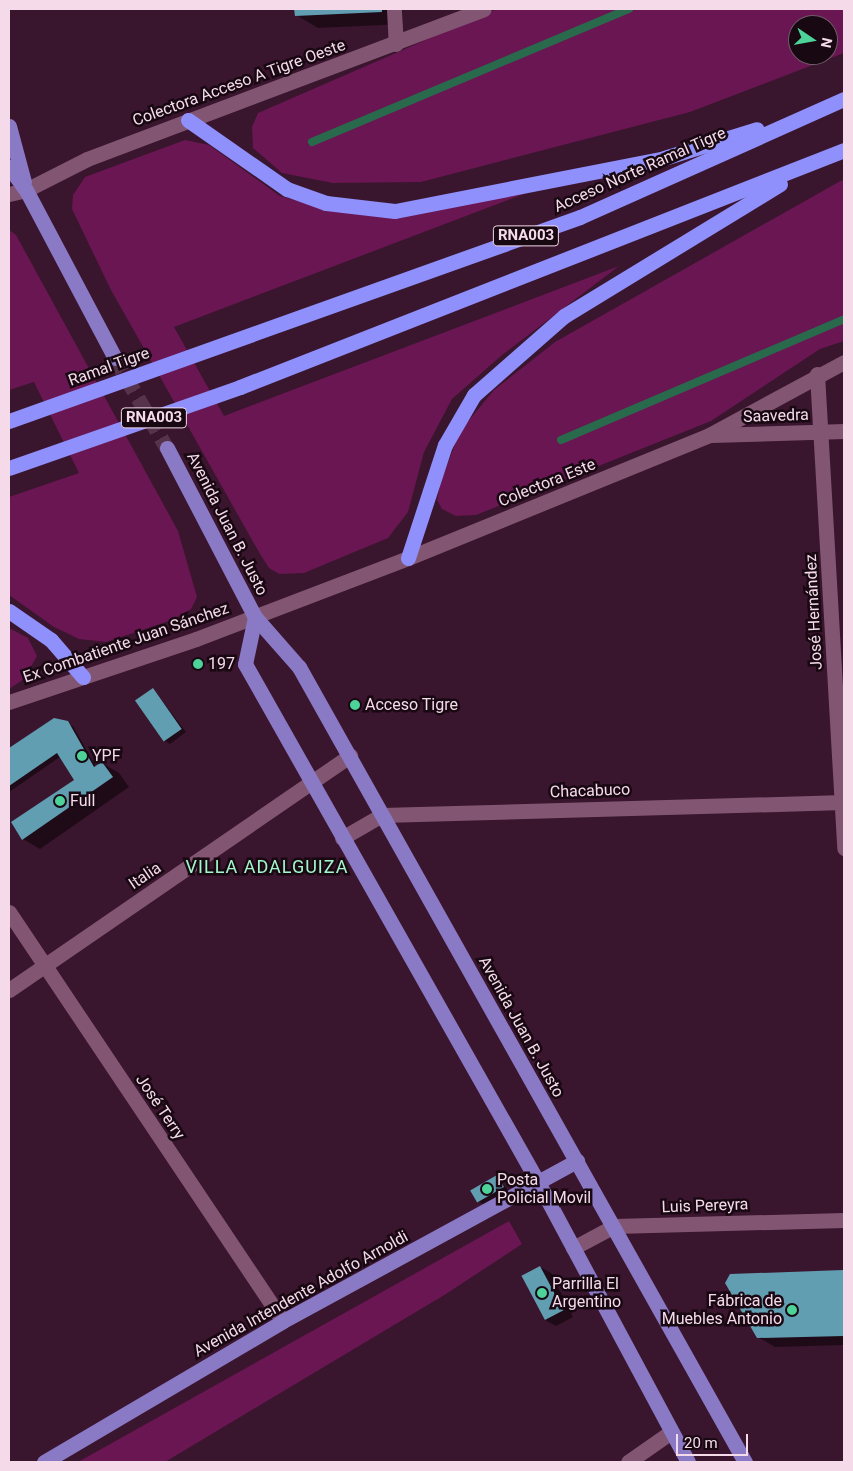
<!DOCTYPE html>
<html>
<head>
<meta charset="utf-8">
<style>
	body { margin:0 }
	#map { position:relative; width:853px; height:1471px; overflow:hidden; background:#3a152e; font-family:Roboto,sans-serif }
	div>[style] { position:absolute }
	.green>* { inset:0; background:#691652 }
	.shadow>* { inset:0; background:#0007 }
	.stream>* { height:8px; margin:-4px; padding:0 4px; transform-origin:4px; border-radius:4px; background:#296a4d }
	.building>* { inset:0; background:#629eb2; transform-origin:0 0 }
	.major-tunnel>* { height:15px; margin-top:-7.5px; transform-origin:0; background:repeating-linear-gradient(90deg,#56334a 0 15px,transparent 0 23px) }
	.minor>* { height:15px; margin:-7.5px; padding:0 7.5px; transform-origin:7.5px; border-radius:7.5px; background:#825672 }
	.major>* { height:15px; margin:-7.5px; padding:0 7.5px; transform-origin:7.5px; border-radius:7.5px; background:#8a79c5 }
	.highway>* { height:15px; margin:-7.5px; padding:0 7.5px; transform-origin:7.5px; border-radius:7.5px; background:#8f90fc }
	.dots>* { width:14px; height:14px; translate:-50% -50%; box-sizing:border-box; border:2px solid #180812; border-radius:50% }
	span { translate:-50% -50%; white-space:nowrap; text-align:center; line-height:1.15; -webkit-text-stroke:5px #180812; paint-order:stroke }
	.shield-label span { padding:1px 4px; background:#180812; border:1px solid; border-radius:4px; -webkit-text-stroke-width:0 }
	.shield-label { font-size:15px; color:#f5dbea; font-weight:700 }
	.street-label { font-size:16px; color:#f5dbea }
	.poi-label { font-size:16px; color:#f5dbea }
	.left { translate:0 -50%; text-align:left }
	.right { translate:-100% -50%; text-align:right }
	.neighbourhood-label { font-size:18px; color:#a3f6cc; letter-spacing:1px }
	.frame { position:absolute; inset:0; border:10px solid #f5dbea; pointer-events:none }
	.north { position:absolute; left:788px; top:15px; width:50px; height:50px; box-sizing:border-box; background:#180812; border:1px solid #705c68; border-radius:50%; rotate:102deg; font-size:14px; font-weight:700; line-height:20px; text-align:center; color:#f5dbea }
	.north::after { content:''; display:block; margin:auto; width:18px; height:22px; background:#4dd39a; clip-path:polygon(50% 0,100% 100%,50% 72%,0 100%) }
	.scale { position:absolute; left:676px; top:1434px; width:72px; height:22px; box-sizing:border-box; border:2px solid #f5dbea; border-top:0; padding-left:6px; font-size:15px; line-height:18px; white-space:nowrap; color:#f5dbea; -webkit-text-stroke:4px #180812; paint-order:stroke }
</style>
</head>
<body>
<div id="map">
	<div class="green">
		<i style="clip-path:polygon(evenodd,497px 9px,844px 9px,844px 53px,690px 112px,421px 182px,333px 183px,282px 173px,253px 148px,252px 127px,258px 113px,497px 9px,798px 25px,828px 25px,828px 55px,798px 55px,798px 25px)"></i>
		<i style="clip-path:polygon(185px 140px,209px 145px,280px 196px,326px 209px,392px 207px,558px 181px,174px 327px,224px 416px,619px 266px,502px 355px,452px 399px,424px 452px,408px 512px,388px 538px,304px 573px,279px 574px,269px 568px,260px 554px,111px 290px,72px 209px,73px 195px,85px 177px)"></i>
		<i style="clip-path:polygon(844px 179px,844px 341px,820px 349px,711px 421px,476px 515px,456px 516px,442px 509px,437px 500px,441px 481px,460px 431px,494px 390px,555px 342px)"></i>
		<i style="clip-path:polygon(9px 230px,16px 235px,178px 531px,197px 597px,191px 609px,172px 620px,106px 642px,79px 639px,54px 627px,9px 595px,9px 497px,79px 473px,34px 382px,9px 390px)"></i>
		<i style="clip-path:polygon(9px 628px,28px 638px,37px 656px,24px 679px,9px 689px)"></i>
		<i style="clip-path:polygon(509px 1221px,522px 1244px,446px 1294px,165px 1462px,78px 1462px)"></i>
	</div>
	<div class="shadow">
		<i style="clip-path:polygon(296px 9px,403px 9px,403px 24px,318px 28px,296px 15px)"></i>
		<i style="clip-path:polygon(153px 689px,186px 732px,170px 744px,165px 741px)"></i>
		<i style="clip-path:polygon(54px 719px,73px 726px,96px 767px,102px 763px,119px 773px,129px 787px,40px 849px,23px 839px,12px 823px,75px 781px,60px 757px,9px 792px,9px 749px)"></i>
		<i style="clip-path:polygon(497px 1177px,508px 1190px,483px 1204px,478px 1201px)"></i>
		<i style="clip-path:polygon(540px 1267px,551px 1273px,573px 1317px,556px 1326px,545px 1320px)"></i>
		<i style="clip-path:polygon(844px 1272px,844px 1345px,775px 1347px,758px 1337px,731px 1275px)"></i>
	</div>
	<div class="stream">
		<i style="left:312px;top:142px;width:344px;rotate:-22.8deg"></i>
		<i style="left:561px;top:440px;width:308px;rotate:-23.1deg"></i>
	</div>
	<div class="building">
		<i style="clip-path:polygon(294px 9px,382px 9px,382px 12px,295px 16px)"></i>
		<i style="left:153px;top:688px;width:50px;height:22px;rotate:55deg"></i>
		<i style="clip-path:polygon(54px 718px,68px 721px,94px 767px,102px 762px,113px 777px,22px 840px,11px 822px,74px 780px,57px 753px,9px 786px,9px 748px)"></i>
		<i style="left:497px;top:1175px;width:14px;height:31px;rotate:60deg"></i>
		<i style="left:540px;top:1266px;width:50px;height:21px;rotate:62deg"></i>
		<i style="clip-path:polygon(844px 1270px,844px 1336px,757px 1338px,725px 1283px,730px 1274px)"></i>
	</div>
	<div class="major-tunnel">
		<i style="left:115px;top:358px;width:104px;rotate:60deg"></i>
	</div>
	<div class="minor">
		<i style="left:394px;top:9px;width:35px;rotate:87deg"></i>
		<i style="left:9px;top:194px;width:17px;rotate:-13deg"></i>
		<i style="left:26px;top:190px;width:68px;rotate:-26.9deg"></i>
		<i style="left:87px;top:159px;width:424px;rotate:-20.7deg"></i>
		<i style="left:817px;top:374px;width:475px;rotate:86.7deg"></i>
		<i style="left:711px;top:435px;width:133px;rotate:-1.7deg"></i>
		<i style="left:9px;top:702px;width:197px;rotate:-18.6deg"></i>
		<i style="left:196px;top:639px;width:227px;rotate:-20.9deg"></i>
		<i style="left:408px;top:558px;width:325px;rotate:-22.2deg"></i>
		<i style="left:709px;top:435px;width:153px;rotate:-28.4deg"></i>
		<i style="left:342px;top:838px;width:46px;rotate:-29.9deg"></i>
		<i style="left:382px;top:815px;width:462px;rotate:-1.6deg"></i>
		<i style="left:9px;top:912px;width:492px;rotate:56.2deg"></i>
		<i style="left:9px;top:990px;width:414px;rotate:-34.5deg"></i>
		<i style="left:573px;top:1248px;width:47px;rotate:-28.2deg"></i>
		<i style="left:614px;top:1226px;width:230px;rotate:-1.5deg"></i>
		<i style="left:628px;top:1462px;width:52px;rotate:-34.9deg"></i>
	</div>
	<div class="major">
		<i style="left:9px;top:126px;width:58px;rotate:75deg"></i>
		<i style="left:9px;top:167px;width:29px;rotate:54deg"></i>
		<i style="left:26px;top:190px;width:190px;rotate:62.1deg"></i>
		<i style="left:167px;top:448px;width:191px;rotate:62.5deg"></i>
		<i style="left:255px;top:617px;width:67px;rotate:48.7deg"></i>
		<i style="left:299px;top:667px;width:912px;rotate:60.71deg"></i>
		<i style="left:255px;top:617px;width:48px;rotate:102deg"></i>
		<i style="left:245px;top:664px;width:597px;rotate:60.52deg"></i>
		<i style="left:539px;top:1184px;width:315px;rotate:61.8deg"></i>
		<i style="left:44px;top:1462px;width:277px;rotate:-30.5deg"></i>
		<i style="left:283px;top:1321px;width:335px;rotate:-28.6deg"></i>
	</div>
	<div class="highway">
		<i style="left:188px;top:120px;width:121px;rotate:34.9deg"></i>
		<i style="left:287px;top:189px;width:41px;rotate:19.7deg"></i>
		<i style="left:326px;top:203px;width:69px;rotate:6.6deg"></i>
		<i style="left:395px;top:211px;width:274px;rotate:-11.1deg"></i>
		<i style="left:664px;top:158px;width:97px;rotate:-17.3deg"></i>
		<i style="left:9px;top:421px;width:606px;rotate:-19.66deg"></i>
		<i style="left:580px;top:217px;width:289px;rotate:-24.1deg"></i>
		<i style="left:9px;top:468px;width:245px;rotate:-19.3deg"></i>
		<i style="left:240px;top:387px;width:649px;rotate:-21.42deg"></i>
		<i style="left:408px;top:558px;width:119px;rotate:-71.9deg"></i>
		<i style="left:445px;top:445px;width:58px;rotate:-59.9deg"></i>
		<i style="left:474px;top:395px;width:120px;rotate:-41.3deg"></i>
		<i style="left:564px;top:316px;width:253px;rotate:-31.4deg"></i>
		<i style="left:9px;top:611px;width:51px;rotate:34.6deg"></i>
		<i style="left:51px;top:640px;width:49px;rotate:49.1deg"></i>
	</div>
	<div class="dots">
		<i style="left:198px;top:664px;background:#4dd39a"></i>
		<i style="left:355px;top:705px;background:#4dd39a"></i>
		<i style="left:82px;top:756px;background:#4dd39a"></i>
		<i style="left:60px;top:801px;background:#4dd39a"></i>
		<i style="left:487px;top:1189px;background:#4dd39a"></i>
		<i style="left:542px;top:1293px;background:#4dd39a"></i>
		<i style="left:792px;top:1310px;background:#4dd39a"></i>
	</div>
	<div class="shield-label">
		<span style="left:526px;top:236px">RNA003</span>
		<span style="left:154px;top:418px">RNA003</span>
	</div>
	<div class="street-label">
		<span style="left:239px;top:83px;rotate:-20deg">Colectora Acceso A Tigre Oeste</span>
		<span style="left:640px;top:170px;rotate:-24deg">Acceso Norte Ramal Tigre</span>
		<span style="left:109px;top:367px;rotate:-20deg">Ramal Tigre</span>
		<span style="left:776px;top:416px;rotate:-2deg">Saavedra</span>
		<span style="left:547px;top:483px;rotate:-22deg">Colectora Este</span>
		<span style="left:227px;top:524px;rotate:63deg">Avenida Juan B. Justo</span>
		<span style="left:814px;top:612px;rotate:-93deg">José Hernández</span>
		<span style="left:126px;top:643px;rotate:-19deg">Ex Combatiente Juan Sánchez</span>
		<span style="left:590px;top:791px;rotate:-2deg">Chacabuco</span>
		<span style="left:145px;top:876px;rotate:-34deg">Italia</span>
		<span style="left:521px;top:1027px;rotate:61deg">Avenida Juan B. Justo</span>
		<span style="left:160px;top:1107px;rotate:56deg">José Terry</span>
		<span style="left:705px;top:1206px;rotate:-2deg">Luis Pereyra</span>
		<span style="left:301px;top:1294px;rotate:-29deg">Avenida Intendente Adolfo Arnoldi</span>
	</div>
	<div class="poi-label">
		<span class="left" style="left:208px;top:664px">197</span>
		<span class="left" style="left:365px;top:705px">Acceso Tigre</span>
		<span class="left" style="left:92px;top:756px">YPF</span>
		<span class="left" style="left:70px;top:801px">Full</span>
		<span class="left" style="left:497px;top:1189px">Posta<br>Policial Movil</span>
		<span class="left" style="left:552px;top:1293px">Parrilla El<br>Argentino</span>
		<span class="right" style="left:782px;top:1310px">Fábrica de<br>Muebles Antonio</span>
	</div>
	<div class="neighbourhood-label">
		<span style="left:267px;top:867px">VILLA ADALGUIZA</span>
	</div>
	<div class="frame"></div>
	<div class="north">N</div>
	<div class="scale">20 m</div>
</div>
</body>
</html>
